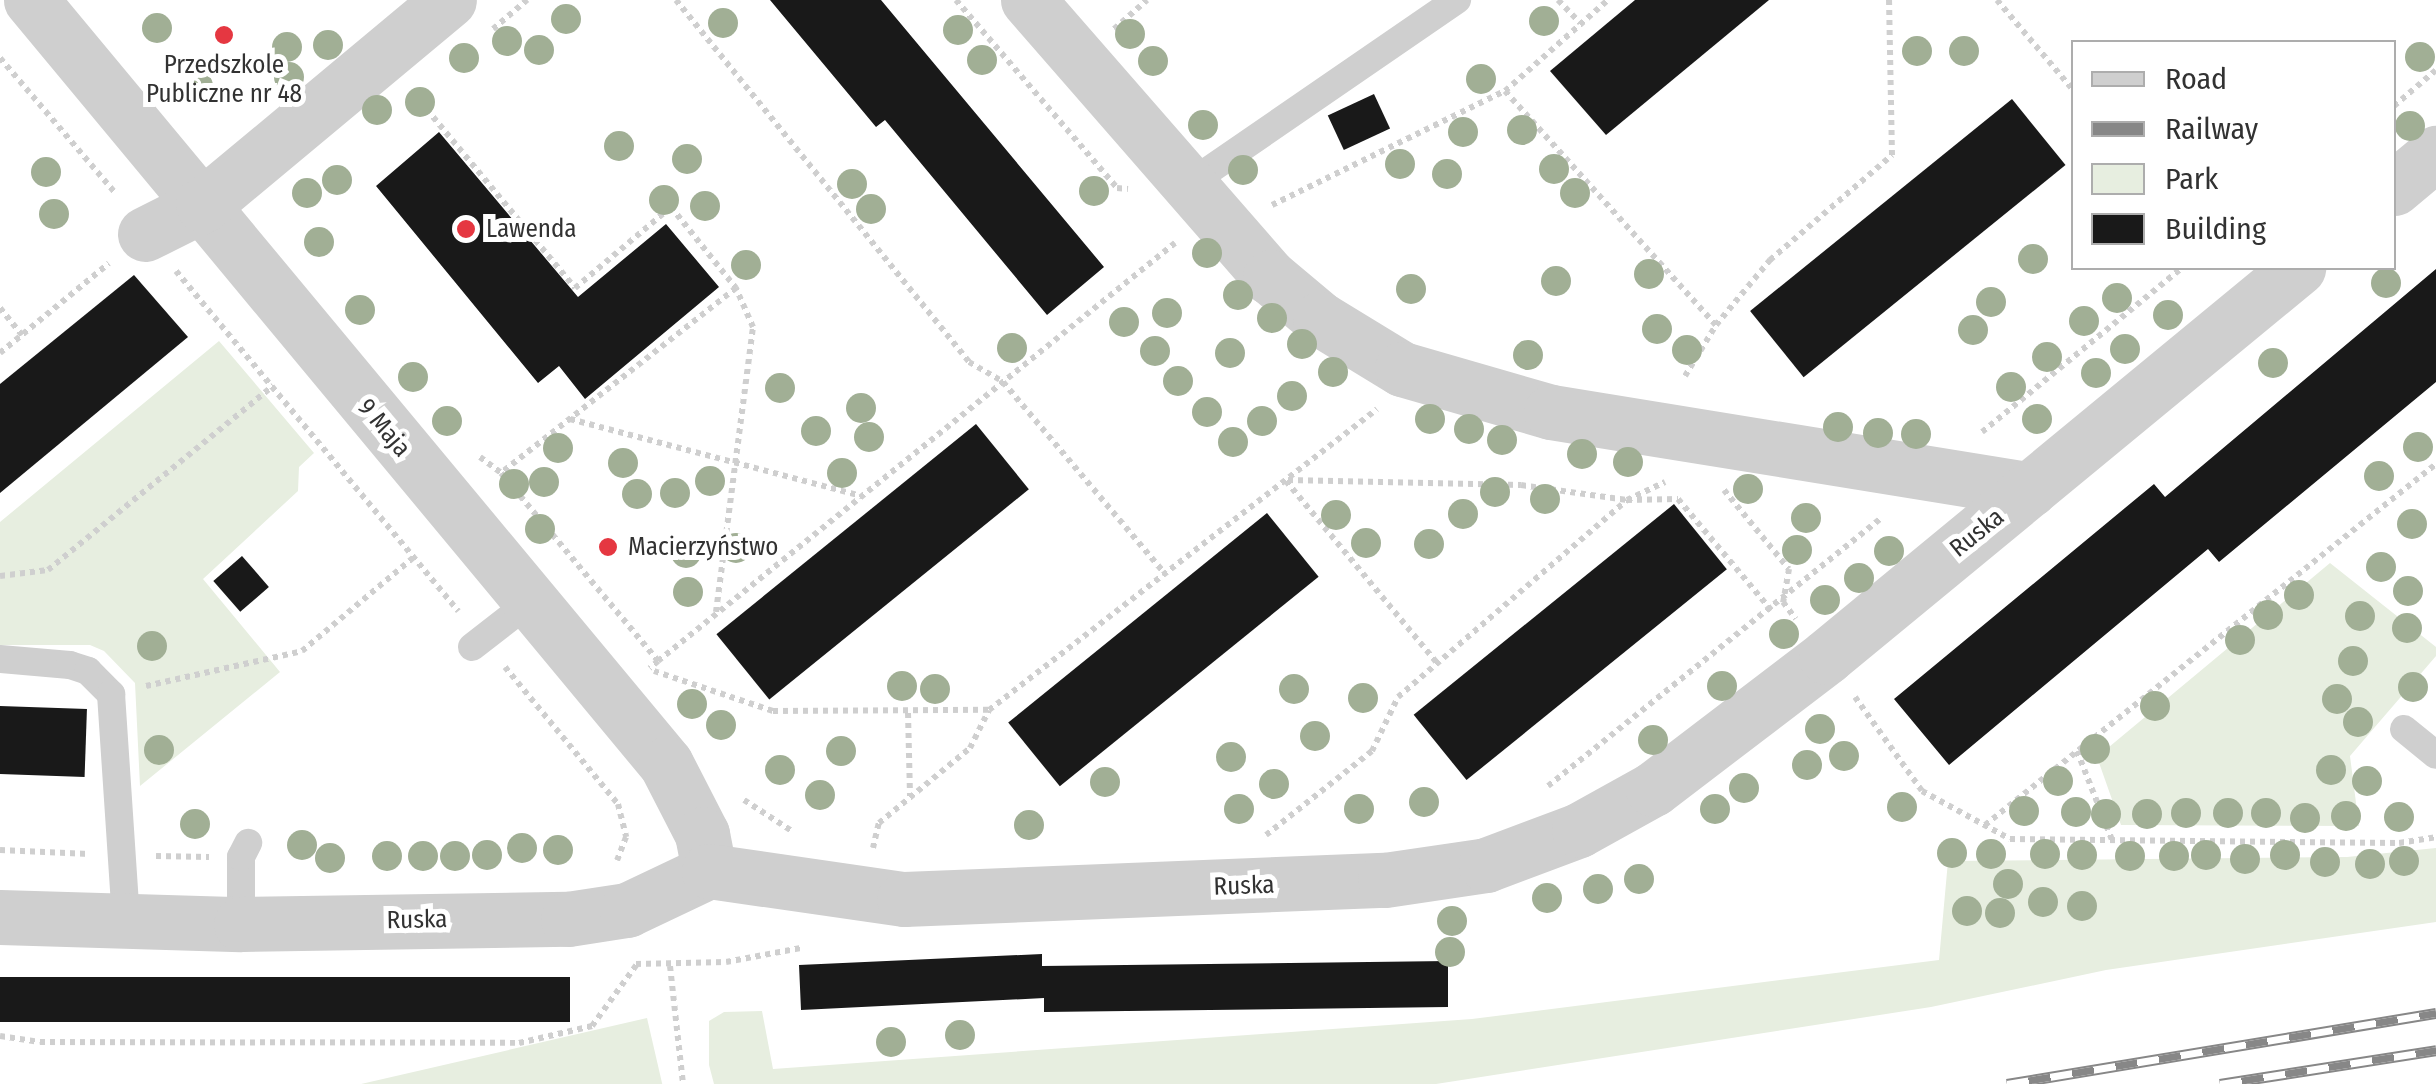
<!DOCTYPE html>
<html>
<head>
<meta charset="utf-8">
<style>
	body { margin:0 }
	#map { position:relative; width:2436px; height:1084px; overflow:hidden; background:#fff; font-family:"Fira Sans Condensed",sans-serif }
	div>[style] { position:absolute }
	.green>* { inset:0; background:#e7eee0; transform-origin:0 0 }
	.building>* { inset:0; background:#191919; transform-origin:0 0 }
	.path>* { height:6px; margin-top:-3px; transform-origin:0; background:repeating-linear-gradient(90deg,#cfcfcf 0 5px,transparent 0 10px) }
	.lane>* { height:28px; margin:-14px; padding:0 14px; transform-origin:14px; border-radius:14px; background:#cfcfcf }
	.street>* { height:55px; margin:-27.5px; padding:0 27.5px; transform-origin:27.5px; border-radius:27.5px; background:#cfcfcf }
	.rail>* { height:11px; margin-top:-5.5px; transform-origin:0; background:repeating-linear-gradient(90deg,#fff 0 22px,#878787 0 44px); box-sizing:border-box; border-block:2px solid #878787 }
	.trees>* { width:30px; height:30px; margin:-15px; border-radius:50%; background:#a1af95 }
	.dots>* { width:28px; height:28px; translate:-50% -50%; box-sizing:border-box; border:5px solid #fff; border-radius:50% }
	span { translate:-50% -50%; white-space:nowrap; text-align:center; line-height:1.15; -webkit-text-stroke:10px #fff; paint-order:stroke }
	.poi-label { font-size:25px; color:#323232 }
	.left { translate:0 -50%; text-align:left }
	.street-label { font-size:25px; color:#323232 }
	.legend { position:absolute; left:2071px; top:40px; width:325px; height:230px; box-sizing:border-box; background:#fff; border:2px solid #adadad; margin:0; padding:12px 18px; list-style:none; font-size:30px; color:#323232 }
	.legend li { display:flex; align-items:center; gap:20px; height:50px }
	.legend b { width:50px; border:2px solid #adadad }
</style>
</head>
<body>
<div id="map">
	<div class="green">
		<i style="clip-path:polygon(219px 341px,314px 453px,299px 467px,298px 491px,203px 579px,280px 672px,140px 786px,135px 683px,104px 651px,90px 645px,0 645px,0 522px)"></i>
		<i style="clip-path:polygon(2330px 563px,2436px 647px,2436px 656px,2350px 756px,2359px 826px,2121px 825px,2097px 757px)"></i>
		<i style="clip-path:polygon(2436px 848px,2436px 922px,2106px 970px,1931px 1007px,1436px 1084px,714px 1084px,709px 1065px,709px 1021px,724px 1012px,762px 1011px,773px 1069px,1472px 1019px,1939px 960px,1948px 861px,2347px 857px)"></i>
		<i style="left:647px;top:1018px;width:68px;height:647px;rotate:77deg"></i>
	</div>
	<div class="building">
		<i style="clip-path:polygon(770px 0,881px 0,1104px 267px,1047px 315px,885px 120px,876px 127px)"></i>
		<i style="clip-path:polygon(1635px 0,1769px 0,1606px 135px,1550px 71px)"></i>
		<i style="left:1374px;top:94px;width:38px;height:51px;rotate:65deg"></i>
		<i style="left:2012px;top:99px;width:85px;height:337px;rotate:51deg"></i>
		<i style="clip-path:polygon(439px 132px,578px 297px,666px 224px,719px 287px,585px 399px,559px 366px,538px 383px,376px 186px)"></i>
		<i style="clip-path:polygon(2436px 269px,2436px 382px,2219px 562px,2208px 549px,1949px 765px,1894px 699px,2154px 484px,2165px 497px)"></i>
		<i style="clip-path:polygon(134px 275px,188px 337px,0 493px,0 384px)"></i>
		<i style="left:976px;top:424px;width:84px;height:334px;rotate:51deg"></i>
		<i style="left:1674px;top:504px;width:84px;height:335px;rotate:51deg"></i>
		<i style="left:1267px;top:513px;width:82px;height:333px;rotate:51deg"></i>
		<i style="left:242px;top:556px;width:41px;height:38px;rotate:49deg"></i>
		<i style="left:0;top:706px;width:87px;height:68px;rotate:2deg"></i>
		<i style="clip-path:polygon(1042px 954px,1042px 966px,1448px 961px,1448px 1007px,1044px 1012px,1044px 998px,801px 1010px,799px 965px)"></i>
		<i style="left:0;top:977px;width:570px;height:45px"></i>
	</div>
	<div class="path">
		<i style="left:676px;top:0;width:466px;rotate:51deg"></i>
		<i style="left:969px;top:362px;width:39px;rotate:30deg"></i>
		<i style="left:1003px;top:382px;width:251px;rotate:49.8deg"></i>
		<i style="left:956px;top:0;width:248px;rotate:49.4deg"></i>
		<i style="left:1117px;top:188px;width:11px;rotate:5deg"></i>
		<i style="left:1558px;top:0;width:32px;rotate:46deg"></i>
		<i style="left:1997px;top:0;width:119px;rotate:49.8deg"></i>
		<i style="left:493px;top:29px;width:45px;rotate:-40.5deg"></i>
		<i style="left:1114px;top:29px;width:44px;rotate:-41.3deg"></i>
		<i style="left:0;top:58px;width:179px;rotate:49.5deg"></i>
		<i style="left:1505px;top:91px;width:137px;rotate:-41.5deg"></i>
		<i style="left:414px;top:94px;width:252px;rotate:50.3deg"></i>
		<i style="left:575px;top:288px;width:126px;rotate:-40.2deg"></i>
		<i style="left:671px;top:207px;width:104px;rotate:51.3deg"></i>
		<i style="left:736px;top:288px;width:299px;rotate:141.8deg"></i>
		<i style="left:2394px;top:106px;width:55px;rotate:-40.6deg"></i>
		<i style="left:1272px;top:205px;width:259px;rotate:-26.1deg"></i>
		<i style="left:1505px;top:91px;width:315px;rotate:48deg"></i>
		<i style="left:1716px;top:325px;width:85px;rotate:-50.3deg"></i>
		<i style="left:1770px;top:260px;width:161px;rotate:-40.7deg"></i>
		<i style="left:1892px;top:155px;width:155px;rotate:-91.1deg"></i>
		<i style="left:176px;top:271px;width:442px;rotate:50.3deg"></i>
		<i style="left:0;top:308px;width:35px;rotate:51deg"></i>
		<i style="left:0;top:353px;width:141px;rotate:-39.5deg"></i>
		<i style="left:1685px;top:376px;width:60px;rotate:-58.7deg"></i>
		<i style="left:570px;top:419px;width:302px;rotate:14.8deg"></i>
		<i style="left:1982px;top:432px;width:259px;rotate:-39.4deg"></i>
		<i style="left:480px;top:457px;width:26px;rotate:37deg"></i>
		<i style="left:501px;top:473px;width:245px;rotate:50.1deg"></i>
		<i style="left:658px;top:661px;width:11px;rotate:139deg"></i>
		<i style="left:1288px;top:480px;width:233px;rotate:1.2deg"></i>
		<i style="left:1521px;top:485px;width:107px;rotate:8.1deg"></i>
		<i style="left:1627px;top:500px;width:42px;rotate:-25.3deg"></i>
		<i style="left:1286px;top:481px;width:236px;rotate:50.3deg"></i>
		<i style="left:1724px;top:490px;width:102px;rotate:50.6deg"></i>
		<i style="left:1789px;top:569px;width:34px;rotate:100deg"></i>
		<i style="left:1783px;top:602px;width:21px;rotate:53deg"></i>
		<i style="left:0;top:576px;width:48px;rotate:-7.1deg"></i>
		<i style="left:48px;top:570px;width:291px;rotate:-39.3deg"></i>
		<i style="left:716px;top:612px;width:287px;rotate:-82.6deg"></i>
		<i style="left:753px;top:327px;width:43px;rotate:-113.6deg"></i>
		<i style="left:658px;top:661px;width:665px;rotate:-38.96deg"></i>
		<i style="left:505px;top:667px;width:178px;rotate:50.5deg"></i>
		<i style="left:618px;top:804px;width:34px;rotate:76deg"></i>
		<i style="left:626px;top:837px;width:25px;rotate:111deg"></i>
		<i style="left:654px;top:671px;width:126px;rotate:18.6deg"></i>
		<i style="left:773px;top:711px;width:216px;rotate:-0.3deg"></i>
		<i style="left:146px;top:686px;width:160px;rotate:-12.6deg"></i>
		<i style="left:302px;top:651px;width:145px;rotate:-40deg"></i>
		<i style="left:1855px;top:697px;width:115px;rotate:54.5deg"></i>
		<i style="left:1922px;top:791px;width:100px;rotate:28.6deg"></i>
		<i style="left:2010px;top:839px;width:389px;rotate:0.6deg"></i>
		<i style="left:2399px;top:843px;width:37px;rotate:-9deg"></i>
		<i style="left:908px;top:713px;width:83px;rotate:88.6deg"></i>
		<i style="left:2077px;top:751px;width:96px;rotate:68.5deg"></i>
		<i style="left:1548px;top:786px;width:427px;rotate:-38.8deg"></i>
		<i style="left:744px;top:800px;width:57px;rotate:32.9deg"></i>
		<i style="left:1985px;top:825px;width:578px;rotate:-38.68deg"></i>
		<i style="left:1266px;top:835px;width:135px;rotate:-38.4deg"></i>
		<i style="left:1372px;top:751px;width:60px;rotate:-64.3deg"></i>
		<i style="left:1398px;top:697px;width:302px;rotate:-40.7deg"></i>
		<i style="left:1627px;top:500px;width:51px;rotate:-1.1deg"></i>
		<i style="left:1678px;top:499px;width:146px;rotate:50deg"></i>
		<i style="left:873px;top:848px;width:26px;rotate:-77deg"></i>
		<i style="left:879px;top:823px;width:118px;rotate:-39.5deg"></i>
		<i style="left:970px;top:748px;width:42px;rotate:-63.4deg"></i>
		<i style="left:989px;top:710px;width:491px;rotate:-37.8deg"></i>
		<i style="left:0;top:850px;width:89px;rotate:2.6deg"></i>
		<i style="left:156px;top:856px;width:53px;rotate:1.1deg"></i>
		<i style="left:636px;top:964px;width:90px;rotate:-1.3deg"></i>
		<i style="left:726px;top:962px;width:76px;rotate:-10.6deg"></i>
		<i style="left:670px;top:966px;width:119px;rotate:83.7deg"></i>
		<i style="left:0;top:1036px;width:40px;rotate:8.5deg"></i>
		<i style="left:40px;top:1042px;width:479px;rotate:0.1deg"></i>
		<i style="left:519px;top:1043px;width:75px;rotate:-13.1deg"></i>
		<i style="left:592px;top:1026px;width:77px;rotate:-54deg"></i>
	</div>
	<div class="lane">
		<i style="left:1186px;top:186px;width:329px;rotate:-34.5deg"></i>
		<i style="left:472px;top:647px;width:75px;rotate:-37.9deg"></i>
		<i style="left:0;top:659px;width:70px;rotate:4.9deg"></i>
		<i style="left:70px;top:665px;width:19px;rotate:18deg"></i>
		<i style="left:88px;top:671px;width:33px;rotate:45deg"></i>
		<i style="left:111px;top:694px;width:226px;rotate:86.2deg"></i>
		<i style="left:2404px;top:729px;width:41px;rotate:39.1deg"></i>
		<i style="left:241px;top:924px;width:67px;rotate:-90deg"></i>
		<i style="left:241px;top:857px;width:16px;rotate:-63deg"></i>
	</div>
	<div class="street">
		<i style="left:31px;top:0;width:993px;rotate:50.27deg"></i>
		<i style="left:666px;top:764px;width:79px;rotate:62.8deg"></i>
		<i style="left:702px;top:834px;width:38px;rotate:79deg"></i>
		<i style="left:1028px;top:0;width:368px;rotate:48.9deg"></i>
		<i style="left:1270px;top:277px;width:65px;rotate:40deg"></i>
		<i style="left:1320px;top:319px;width:96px;rotate:31.4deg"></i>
		<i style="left:1402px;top:369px;width:155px;rotate:16.1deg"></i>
		<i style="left:1551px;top:412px;width:485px;rotate:9.2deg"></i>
		<i style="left:2394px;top:188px;width:55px;rotate:-39.8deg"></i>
		<i style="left:145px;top:234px;width:65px;rotate:-26.6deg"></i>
		<i style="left:203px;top:205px;width:320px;rotate:-39.8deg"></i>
		<i style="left:0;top:917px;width:241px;rotate:1.7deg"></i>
		<i style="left:241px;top:924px;width:327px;rotate:-0.9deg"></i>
		<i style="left:568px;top:919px;width:60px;rotate:-8.7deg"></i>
		<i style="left:627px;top:910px;width:91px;rotate:-25.4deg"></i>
		<i style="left:709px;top:871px;width:197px;rotate:8.2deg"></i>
		<i style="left:904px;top:899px;width:481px;rotate:-2.3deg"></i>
		<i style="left:1385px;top:880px;width:102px;rotate:-8.4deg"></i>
		<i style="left:1486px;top:865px;width:99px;rotate:-20.6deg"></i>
		<i style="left:1579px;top:830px;width:85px;rotate:-29deg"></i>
		<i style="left:1653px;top:789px;width:218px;rotate:-37.3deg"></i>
		<i style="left:1826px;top:657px;width:612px;rotate:-39.49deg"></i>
	</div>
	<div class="rail">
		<i style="left:2007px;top:1084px;width:435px;rotate:-9.4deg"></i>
		<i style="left:2220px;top:1084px;width:219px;rotate:-8.9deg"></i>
	</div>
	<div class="trees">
		<i style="left:566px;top:19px"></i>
		<i style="left:1544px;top:21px"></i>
		<i style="left:723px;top:23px"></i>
		<i style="left:157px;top:28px"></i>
		<i style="left:958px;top:30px"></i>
		<i style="left:1130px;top:34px"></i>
		<i style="left:507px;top:41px"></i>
		<i style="left:328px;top:45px"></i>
		<i style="left:287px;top:47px"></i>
		<i style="left:539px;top:50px"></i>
		<i style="left:1917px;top:51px"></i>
		<i style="left:1964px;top:51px"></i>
		<i style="left:2420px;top:57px"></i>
		<i style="left:464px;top:58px"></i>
		<i style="left:982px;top:60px"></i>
		<i style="left:1153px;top:61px"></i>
		<i style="left:289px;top:77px"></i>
		<i style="left:1481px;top:79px"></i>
		<i style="left:198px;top:86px"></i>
		<i style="left:420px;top:102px"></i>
		<i style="left:377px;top:110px"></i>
		<i style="left:1203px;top:125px"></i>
		<i style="left:2410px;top:126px"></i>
		<i style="left:1522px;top:130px"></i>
		<i style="left:1463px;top:132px"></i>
		<i style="left:619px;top:146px"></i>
		<i style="left:687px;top:159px"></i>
		<i style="left:1400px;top:164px"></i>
		<i style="left:1554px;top:169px"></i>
		<i style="left:1243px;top:170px"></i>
		<i style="left:46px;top:172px"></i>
		<i style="left:1447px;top:174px"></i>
		<i style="left:337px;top:180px"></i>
		<i style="left:852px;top:184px"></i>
		<i style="left:1094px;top:191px"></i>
		<i style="left:307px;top:193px"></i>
		<i style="left:1575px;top:193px"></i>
		<i style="left:664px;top:200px"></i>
		<i style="left:705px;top:206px"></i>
		<i style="left:871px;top:209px"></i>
		<i style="left:54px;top:214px"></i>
		<i style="left:319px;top:242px"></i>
		<i style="left:1207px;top:253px"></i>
		<i style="left:2033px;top:259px"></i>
		<i style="left:746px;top:265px"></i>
		<i style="left:1649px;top:274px"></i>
		<i style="left:1556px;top:281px"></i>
		<i style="left:2386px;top:283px"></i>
		<i style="left:1411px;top:289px"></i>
		<i style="left:1238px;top:295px"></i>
		<i style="left:2117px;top:298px"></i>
		<i style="left:1991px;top:302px"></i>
		<i style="left:360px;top:310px"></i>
		<i style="left:1167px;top:313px"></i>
		<i style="left:2168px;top:315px"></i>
		<i style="left:1272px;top:318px"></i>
		<i style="left:2084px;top:321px"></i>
		<i style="left:1124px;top:322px"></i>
		<i style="left:1657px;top:329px"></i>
		<i style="left:1973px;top:330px"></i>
		<i style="left:1302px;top:344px"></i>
		<i style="left:1012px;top:348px"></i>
		<i style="left:2125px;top:349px"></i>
		<i style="left:1687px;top:350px"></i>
		<i style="left:1155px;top:351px"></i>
		<i style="left:1230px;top:353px"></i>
		<i style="left:1528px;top:355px"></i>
		<i style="left:2047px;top:357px"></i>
		<i style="left:2273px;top:363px"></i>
		<i style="left:1333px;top:372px"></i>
		<i style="left:2096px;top:373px"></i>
		<i style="left:413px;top:377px"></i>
		<i style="left:1178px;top:381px"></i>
		<i style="left:2011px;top:387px"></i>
		<i style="left:780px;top:388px"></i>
		<i style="left:1292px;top:396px"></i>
		<i style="left:861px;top:408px"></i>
		<i style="left:1207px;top:412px"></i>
		<i style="left:1430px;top:419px"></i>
		<i style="left:2037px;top:419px"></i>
		<i style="left:447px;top:421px"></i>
		<i style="left:1262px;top:421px"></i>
		<i style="left:1838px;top:427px"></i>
		<i style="left:1469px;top:429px"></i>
		<i style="left:816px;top:431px"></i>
		<i style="left:1878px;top:433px"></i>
		<i style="left:1916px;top:434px"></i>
		<i style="left:869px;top:437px"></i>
		<i style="left:1502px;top:440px"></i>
		<i style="left:1233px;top:442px"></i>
		<i style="left:2418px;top:447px"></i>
		<i style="left:558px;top:448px"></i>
		<i style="left:1582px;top:454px"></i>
		<i style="left:1628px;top:462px"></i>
		<i style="left:623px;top:463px"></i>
		<i style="left:842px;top:473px"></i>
		<i style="left:2379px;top:476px"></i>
		<i style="left:710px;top:481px"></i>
		<i style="left:544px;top:482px"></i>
		<i style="left:514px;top:484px"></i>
		<i style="left:1748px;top:489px"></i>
		<i style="left:1495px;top:492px"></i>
		<i style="left:675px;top:493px"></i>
		<i style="left:637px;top:494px"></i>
		<i style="left:1545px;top:499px"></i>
		<i style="left:1463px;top:514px"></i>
		<i style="left:1336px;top:515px"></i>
		<i style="left:1806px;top:518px"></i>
		<i style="left:2412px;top:524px"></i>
		<i style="left:540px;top:529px"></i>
		<i style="left:1366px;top:543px"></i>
		<i style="left:1429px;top:544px"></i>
		<i style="left:736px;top:548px"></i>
		<i style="left:1797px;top:550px"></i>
		<i style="left:1889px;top:551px"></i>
		<i style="left:686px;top:553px"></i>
		<i style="left:2381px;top:567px"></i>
		<i style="left:1859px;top:578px"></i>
		<i style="left:2408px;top:591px"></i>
		<i style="left:688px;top:592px"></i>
		<i style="left:2299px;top:595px"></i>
		<i style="left:1825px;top:600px"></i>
		<i style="left:2268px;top:615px"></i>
		<i style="left:2360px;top:616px"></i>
		<i style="left:2407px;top:628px"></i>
		<i style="left:1784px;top:634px"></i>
		<i style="left:2240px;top:640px"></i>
		<i style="left:152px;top:646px"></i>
		<i style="left:2353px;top:661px"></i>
		<i style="left:902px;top:686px"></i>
		<i style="left:1722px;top:686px"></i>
		<i style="left:2413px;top:687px"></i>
		<i style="left:935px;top:689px"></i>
		<i style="left:1294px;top:689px"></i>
		<i style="left:1363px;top:698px"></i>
		<i style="left:2337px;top:699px"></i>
		<i style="left:692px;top:704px"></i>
		<i style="left:2155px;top:706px"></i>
		<i style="left:2358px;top:722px"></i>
		<i style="left:721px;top:725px"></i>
		<i style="left:1820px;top:729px"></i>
		<i style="left:1315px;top:736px"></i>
		<i style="left:1653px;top:740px"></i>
		<i style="left:2095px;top:749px"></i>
		<i style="left:159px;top:750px"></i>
		<i style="left:841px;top:751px"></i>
		<i style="left:1844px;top:756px"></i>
		<i style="left:1231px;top:757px"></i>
		<i style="left:1807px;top:765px"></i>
		<i style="left:780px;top:770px"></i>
		<i style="left:2331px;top:770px"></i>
		<i style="left:2058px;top:781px"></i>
		<i style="left:2367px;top:781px"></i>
		<i style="left:1105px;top:782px"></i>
		<i style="left:1274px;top:784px"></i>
		<i style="left:1744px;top:788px"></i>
		<i style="left:820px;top:795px"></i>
		<i style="left:1424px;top:802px"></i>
		<i style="left:1902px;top:807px"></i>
		<i style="left:1239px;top:809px"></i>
		<i style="left:1359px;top:809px"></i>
		<i style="left:1715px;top:809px"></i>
		<i style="left:2024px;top:811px"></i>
		<i style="left:2076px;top:812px"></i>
		<i style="left:2186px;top:813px"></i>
		<i style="left:2228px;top:813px"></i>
		<i style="left:2266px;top:813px"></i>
		<i style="left:2106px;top:814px"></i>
		<i style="left:2147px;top:814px"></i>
		<i style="left:2346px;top:816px"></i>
		<i style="left:2399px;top:817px"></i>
		<i style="left:2305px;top:818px"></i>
		<i style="left:195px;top:824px"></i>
		<i style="left:1029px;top:825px"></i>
		<i style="left:302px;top:845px"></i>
		<i style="left:522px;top:848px"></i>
		<i style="left:558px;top:850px"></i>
		<i style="left:1952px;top:853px"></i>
		<i style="left:1991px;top:854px"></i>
		<i style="left:2045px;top:854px"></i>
		<i style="left:487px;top:855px"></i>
		<i style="left:2082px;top:855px"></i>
		<i style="left:2206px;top:855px"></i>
		<i style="left:2285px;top:855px"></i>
		<i style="left:387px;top:856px"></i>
		<i style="left:423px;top:856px"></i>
		<i style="left:455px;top:856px"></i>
		<i style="left:2130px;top:856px"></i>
		<i style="left:2174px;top:856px"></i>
		<i style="left:330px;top:858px"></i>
		<i style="left:2245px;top:859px"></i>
		<i style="left:2404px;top:861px"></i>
		<i style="left:2325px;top:862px"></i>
		<i style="left:2370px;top:864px"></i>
		<i style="left:1639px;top:879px"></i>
		<i style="left:2008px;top:884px"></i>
		<i style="left:1598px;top:889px"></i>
		<i style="left:1547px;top:898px"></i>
		<i style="left:2043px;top:902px"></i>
		<i style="left:2082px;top:906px"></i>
		<i style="left:1967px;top:911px"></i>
		<i style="left:2000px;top:913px"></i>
		<i style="left:1452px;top:921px"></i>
		<i style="left:1450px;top:952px"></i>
		<i style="left:960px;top:1035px"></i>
		<i style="left:891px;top:1042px"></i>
	</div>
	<div class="dots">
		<i style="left:224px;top:35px;background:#e53741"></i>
		<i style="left:466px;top:229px;background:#e53741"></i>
		<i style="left:608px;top:547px;background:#e53741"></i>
	</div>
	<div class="poi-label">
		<span style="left:224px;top:80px">Przedszkole<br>Publiczne nr 48</span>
		<span class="left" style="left:486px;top:229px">Lawenda</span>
		<span class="left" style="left:628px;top:547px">Macierzyństwo</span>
	</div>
	<div class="street-label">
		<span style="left:384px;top:428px;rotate:50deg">9 Maja</span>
		<span style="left:1977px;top:533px;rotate:-39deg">Ruska</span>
		<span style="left:1244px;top:886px;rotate:-2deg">Ruska</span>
		<span style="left:417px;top:920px;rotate:-1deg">Ruska</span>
	</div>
	<ul class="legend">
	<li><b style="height:12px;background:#cfcfcf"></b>Road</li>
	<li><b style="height:12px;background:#878787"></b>Railway</li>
	<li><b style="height:28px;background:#e7eee0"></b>Park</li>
	<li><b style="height:28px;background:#191919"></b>Building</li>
	</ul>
</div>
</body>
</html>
